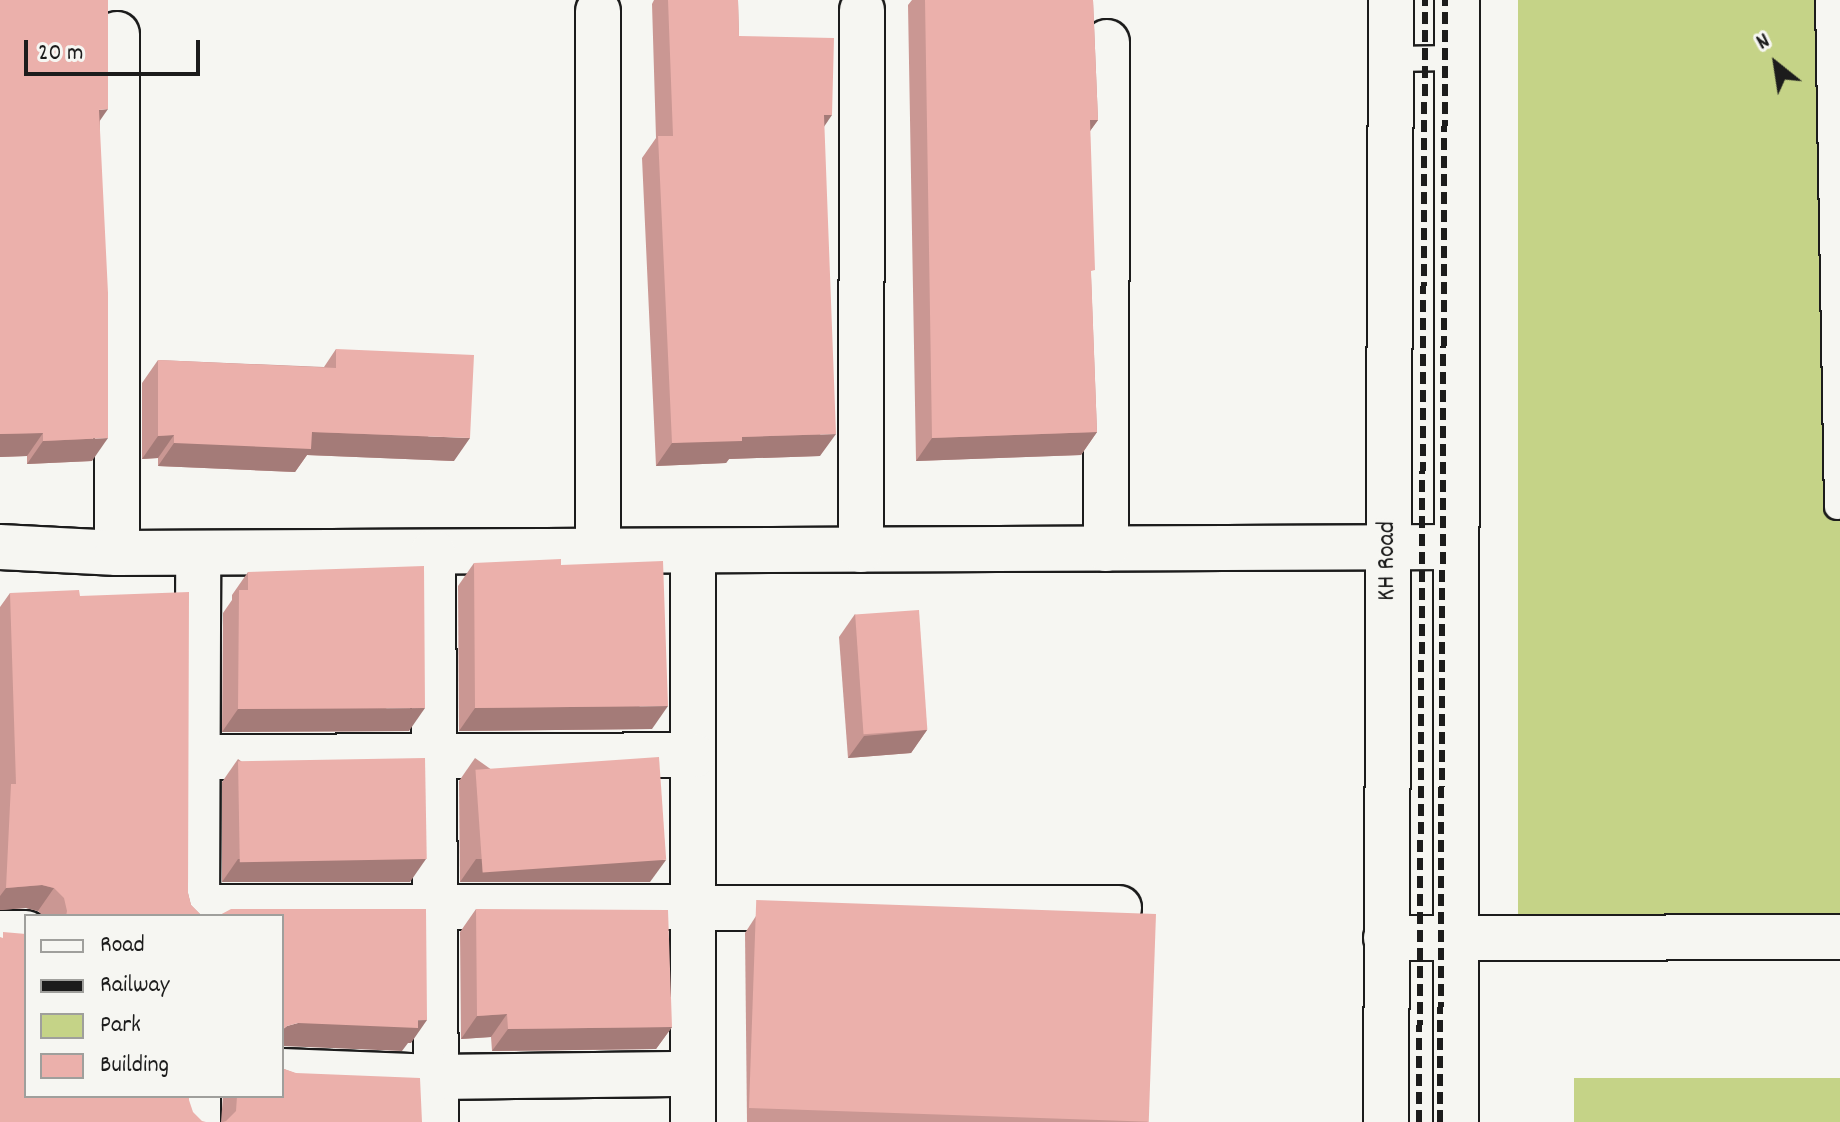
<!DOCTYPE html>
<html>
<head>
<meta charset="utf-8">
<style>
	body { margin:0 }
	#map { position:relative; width:1840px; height:1122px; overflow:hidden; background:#f6f6f2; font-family:Dekko,sans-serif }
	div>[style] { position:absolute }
	.green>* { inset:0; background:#c5d387; transform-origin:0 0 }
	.roads { filter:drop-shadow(2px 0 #1c1c1c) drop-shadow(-2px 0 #1c1c1c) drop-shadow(0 2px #1c1c1c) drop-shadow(0 -2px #1c1c1c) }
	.lane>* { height:24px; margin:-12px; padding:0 12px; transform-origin:12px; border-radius:12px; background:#f6f6f2 }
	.street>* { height:44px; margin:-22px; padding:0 22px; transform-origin:22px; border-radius:22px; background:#f6f6f2 }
	.secondary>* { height:44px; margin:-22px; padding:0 22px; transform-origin:22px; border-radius:22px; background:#f6f6f2 }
	.rail>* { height:6px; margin-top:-3px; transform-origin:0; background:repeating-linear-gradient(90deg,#1c1c1c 0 12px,transparent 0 18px) }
	.wall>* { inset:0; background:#ca9793 }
	.shaded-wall>* { inset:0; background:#a47b78 }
	.building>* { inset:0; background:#ebb0ab; transform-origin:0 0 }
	span { translate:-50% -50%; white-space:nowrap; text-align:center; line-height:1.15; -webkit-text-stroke:6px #f6f6f2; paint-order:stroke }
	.street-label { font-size:26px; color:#1c1c1c }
	.legend { position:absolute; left:24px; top:914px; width:260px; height:184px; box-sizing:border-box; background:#f6f6f2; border:2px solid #9f9f9c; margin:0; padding:10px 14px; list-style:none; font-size:24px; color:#1c1c1c }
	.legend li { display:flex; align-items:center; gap:16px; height:40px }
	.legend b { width:40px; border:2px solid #9f9f9c }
	.north { position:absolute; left:1736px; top:24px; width:80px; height:80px; -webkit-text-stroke:6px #f6f6f2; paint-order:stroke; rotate:330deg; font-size:22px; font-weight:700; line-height:32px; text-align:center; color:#1c1c1c }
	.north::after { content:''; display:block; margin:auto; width:28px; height:36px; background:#1c1c1c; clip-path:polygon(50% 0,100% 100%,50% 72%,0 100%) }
	.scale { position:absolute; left:24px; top:40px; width:176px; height:36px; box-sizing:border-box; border:4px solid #1c1c1c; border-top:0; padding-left:10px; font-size:24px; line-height:28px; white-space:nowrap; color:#1c1c1c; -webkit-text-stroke:6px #f6f6f2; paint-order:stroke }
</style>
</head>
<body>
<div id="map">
	<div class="green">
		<i style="left:1518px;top:0;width:322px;height:949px"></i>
		<i style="left:1840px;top:1078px;width:44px;height:266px;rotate:90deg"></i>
	</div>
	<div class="roads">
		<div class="lane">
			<i style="left:1828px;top:0;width:507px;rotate:88.98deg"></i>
			<i style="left:1390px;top:59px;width:67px;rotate:-0.9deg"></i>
		</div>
		<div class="street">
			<i style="left:117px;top:34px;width:519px;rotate:90deg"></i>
			<i style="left:0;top:547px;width:117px;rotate:2.9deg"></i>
			<i style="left:117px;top:553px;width:1337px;rotate:-0.26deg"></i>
			<i style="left:1106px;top:549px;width:507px;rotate:-89.89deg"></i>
			<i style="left:861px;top:550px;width:540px;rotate:-89.89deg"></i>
			<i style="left:598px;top:551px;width:540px;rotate:-90deg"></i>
			<i style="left:693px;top:551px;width:571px;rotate:90deg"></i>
			<i style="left:433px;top:552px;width:570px;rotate:89.7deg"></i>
			<i style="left:198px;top:757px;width:495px;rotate:-0.2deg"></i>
			<i style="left:197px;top:907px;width:922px;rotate:0.06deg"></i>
			<i style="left:197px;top:916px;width:363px;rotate:-89.8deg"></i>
			<i style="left:0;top:933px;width:26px"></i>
			<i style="left:1386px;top:938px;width:454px;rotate:-0.1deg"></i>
			<i style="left:282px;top:1071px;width:154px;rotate:2.2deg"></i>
			<i style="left:436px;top:1077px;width:257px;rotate:-0.7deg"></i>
			<i style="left:198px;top:1096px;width:26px;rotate:90deg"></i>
		</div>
		<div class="secondary">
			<i style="left:1386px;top:1122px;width:1122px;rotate:-89.74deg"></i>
			<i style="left:1456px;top:1122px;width:1122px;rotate:-89.95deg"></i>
		</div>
	</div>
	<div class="rail">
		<i style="left:1419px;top:1122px;width:1122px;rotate:-89.69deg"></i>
		<i style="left:1440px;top:1122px;width:1122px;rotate:-89.74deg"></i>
	</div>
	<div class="wall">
		<i style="clip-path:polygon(0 0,100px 121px,92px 461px,27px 464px,27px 456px,0 457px)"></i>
		<i style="clip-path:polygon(654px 0,738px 0,739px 36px,824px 126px,820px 456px,729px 459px,726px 463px,656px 466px,642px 158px,656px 138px,652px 4px)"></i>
		<i style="clip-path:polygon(912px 0,1093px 0,1098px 120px,1090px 131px,1091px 276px,1097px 432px,1081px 455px,916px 461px,908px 5px)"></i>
		<i style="clip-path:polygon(336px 349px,454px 461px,307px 455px,295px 472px,158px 466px,158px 458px,142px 459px,142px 383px,158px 360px,324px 367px)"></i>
		<i style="clip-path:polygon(474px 563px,561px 565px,652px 729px,459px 731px,458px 586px)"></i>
		<i style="clip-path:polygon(248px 572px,409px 731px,222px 732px,223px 613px,232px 600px,232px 595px)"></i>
		<i style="clip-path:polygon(10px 593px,80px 596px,188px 893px,191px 905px,200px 914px,206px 916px,43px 916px,38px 911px,26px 908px,0 910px,0 607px)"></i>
		<i style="clip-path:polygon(855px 614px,927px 730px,911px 753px,848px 758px,839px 637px)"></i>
		<i style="clip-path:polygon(475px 758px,650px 882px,460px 882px,459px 781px)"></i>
		<i style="clip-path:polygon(238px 759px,410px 882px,222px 882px,222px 782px)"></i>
		<i style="clip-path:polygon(476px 909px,672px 1027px,656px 1049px,492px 1051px,491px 1037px,461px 1039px,460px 932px)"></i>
		<i style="clip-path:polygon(756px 916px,1149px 1122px,747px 1122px,745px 933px)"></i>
		<i style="clip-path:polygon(284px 1069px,422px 1122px,221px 1122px,223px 1096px,282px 1096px)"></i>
	</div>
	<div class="shaded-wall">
		<i style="clip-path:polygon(108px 109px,92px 132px,99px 110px)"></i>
		<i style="clip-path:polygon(824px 115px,832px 115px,817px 137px)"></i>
		<i style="clip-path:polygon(1090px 120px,1098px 120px,1082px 142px)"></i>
		<i style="clip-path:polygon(312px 432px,470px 438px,454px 461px,307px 455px,295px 472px,158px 466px,174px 443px)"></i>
		<i style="clip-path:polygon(1097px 432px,1081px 455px,916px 461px,932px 438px)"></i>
		<i style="clip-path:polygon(43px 433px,27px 456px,0 457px,0 434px)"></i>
		<i style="clip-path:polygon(836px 434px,820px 456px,729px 459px,726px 463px,656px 466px,672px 443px,742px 437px)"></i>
		<i style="clip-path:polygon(174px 435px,158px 458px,142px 459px,158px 436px)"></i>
		<i style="clip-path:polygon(108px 438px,92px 461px,27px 464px,43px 441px)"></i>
		<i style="clip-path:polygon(668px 706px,652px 729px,459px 731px,475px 708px)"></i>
		<i style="clip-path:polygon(425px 708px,409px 731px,222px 732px,238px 709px)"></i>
		<i style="clip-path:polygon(927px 730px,911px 753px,848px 758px,864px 736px)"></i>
		<i style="clip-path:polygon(238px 859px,426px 859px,410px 882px,222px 882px)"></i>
		<i style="clip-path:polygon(476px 859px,666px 860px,650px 882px,460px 882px)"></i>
		<i style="clip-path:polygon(42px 885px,54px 888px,38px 911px,26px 908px,0 910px,0 896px,6px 888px)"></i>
		<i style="clip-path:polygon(507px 1014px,491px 1037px,461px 1039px,477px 1016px)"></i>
		<i style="clip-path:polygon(427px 1020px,411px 1043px,408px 1043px,402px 1051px,282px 1046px,282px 1030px,287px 1026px,298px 1023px)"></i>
		<i style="clip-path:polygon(672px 1027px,656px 1049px,492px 1051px,508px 1029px)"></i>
	</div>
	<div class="building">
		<i style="clip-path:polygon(0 0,108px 0,108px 109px,99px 110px,108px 293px,108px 438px,43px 441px,43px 433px,0 434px)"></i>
		<i style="clip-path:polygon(668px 0,738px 0,739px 36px,834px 38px,832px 115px,824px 115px,836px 434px,742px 437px,742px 441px,672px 443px,658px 136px,673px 136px)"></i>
		<i style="clip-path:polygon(925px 0,1093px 0,1098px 120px,1090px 120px,1095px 270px,1091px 271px,1097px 432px,932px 438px)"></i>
		<i style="clip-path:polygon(336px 349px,474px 355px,470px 438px,312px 432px,311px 449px,174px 443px,174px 435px,158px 436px,158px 360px,336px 368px)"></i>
		<i style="clip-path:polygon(561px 559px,561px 565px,663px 561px,668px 706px,475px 708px,474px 563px)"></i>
		<i style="clip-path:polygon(424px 566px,425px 708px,238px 709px,239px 590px,248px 590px,248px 572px)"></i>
		<i style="clip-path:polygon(79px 590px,80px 596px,189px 592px,188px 893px,191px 905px,200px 914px,206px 916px,66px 916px,67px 911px,64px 898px,54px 888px,42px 885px,6px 888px,11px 784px,16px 784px,10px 593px)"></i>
		<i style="left:919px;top:610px;width:120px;height:64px;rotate:86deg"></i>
		<i style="left:659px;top:757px;width:103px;height:184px;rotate:86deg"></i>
		<i style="left:425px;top:758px;width:101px;height:187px;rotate:89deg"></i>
		<i style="clip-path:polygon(231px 909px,426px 909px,427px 1020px,418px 1020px,418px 1028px,298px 1023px,287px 1026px,282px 1030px,282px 916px,218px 916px)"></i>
		<i style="clip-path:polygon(476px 909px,668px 910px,672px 1027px,508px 1029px,507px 1014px,477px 1016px)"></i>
		<i style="left:1156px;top:914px;width:208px;height:400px;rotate:92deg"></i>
		<i style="clip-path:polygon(3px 932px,26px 934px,26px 1096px,189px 1096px,189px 1100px,193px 1112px,202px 1121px,206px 1122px,0 1122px,0 937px,3px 938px)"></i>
		<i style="clip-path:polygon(282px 1066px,284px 1069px,296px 1073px,420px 1078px,422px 1122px,223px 1122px,226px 1121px,236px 1111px,237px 1096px,282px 1096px)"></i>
	</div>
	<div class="street-label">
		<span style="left:1388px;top:561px;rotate:-90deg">KH Road</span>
	</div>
	<ul class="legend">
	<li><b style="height:10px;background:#f6f6f2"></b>Road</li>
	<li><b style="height:10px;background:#1c1c1c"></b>Railway</li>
	<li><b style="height:22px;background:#c5d387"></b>Park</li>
	<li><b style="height:22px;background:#ebb0ab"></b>Building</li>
	</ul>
	<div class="north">N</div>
	<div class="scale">20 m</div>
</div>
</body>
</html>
